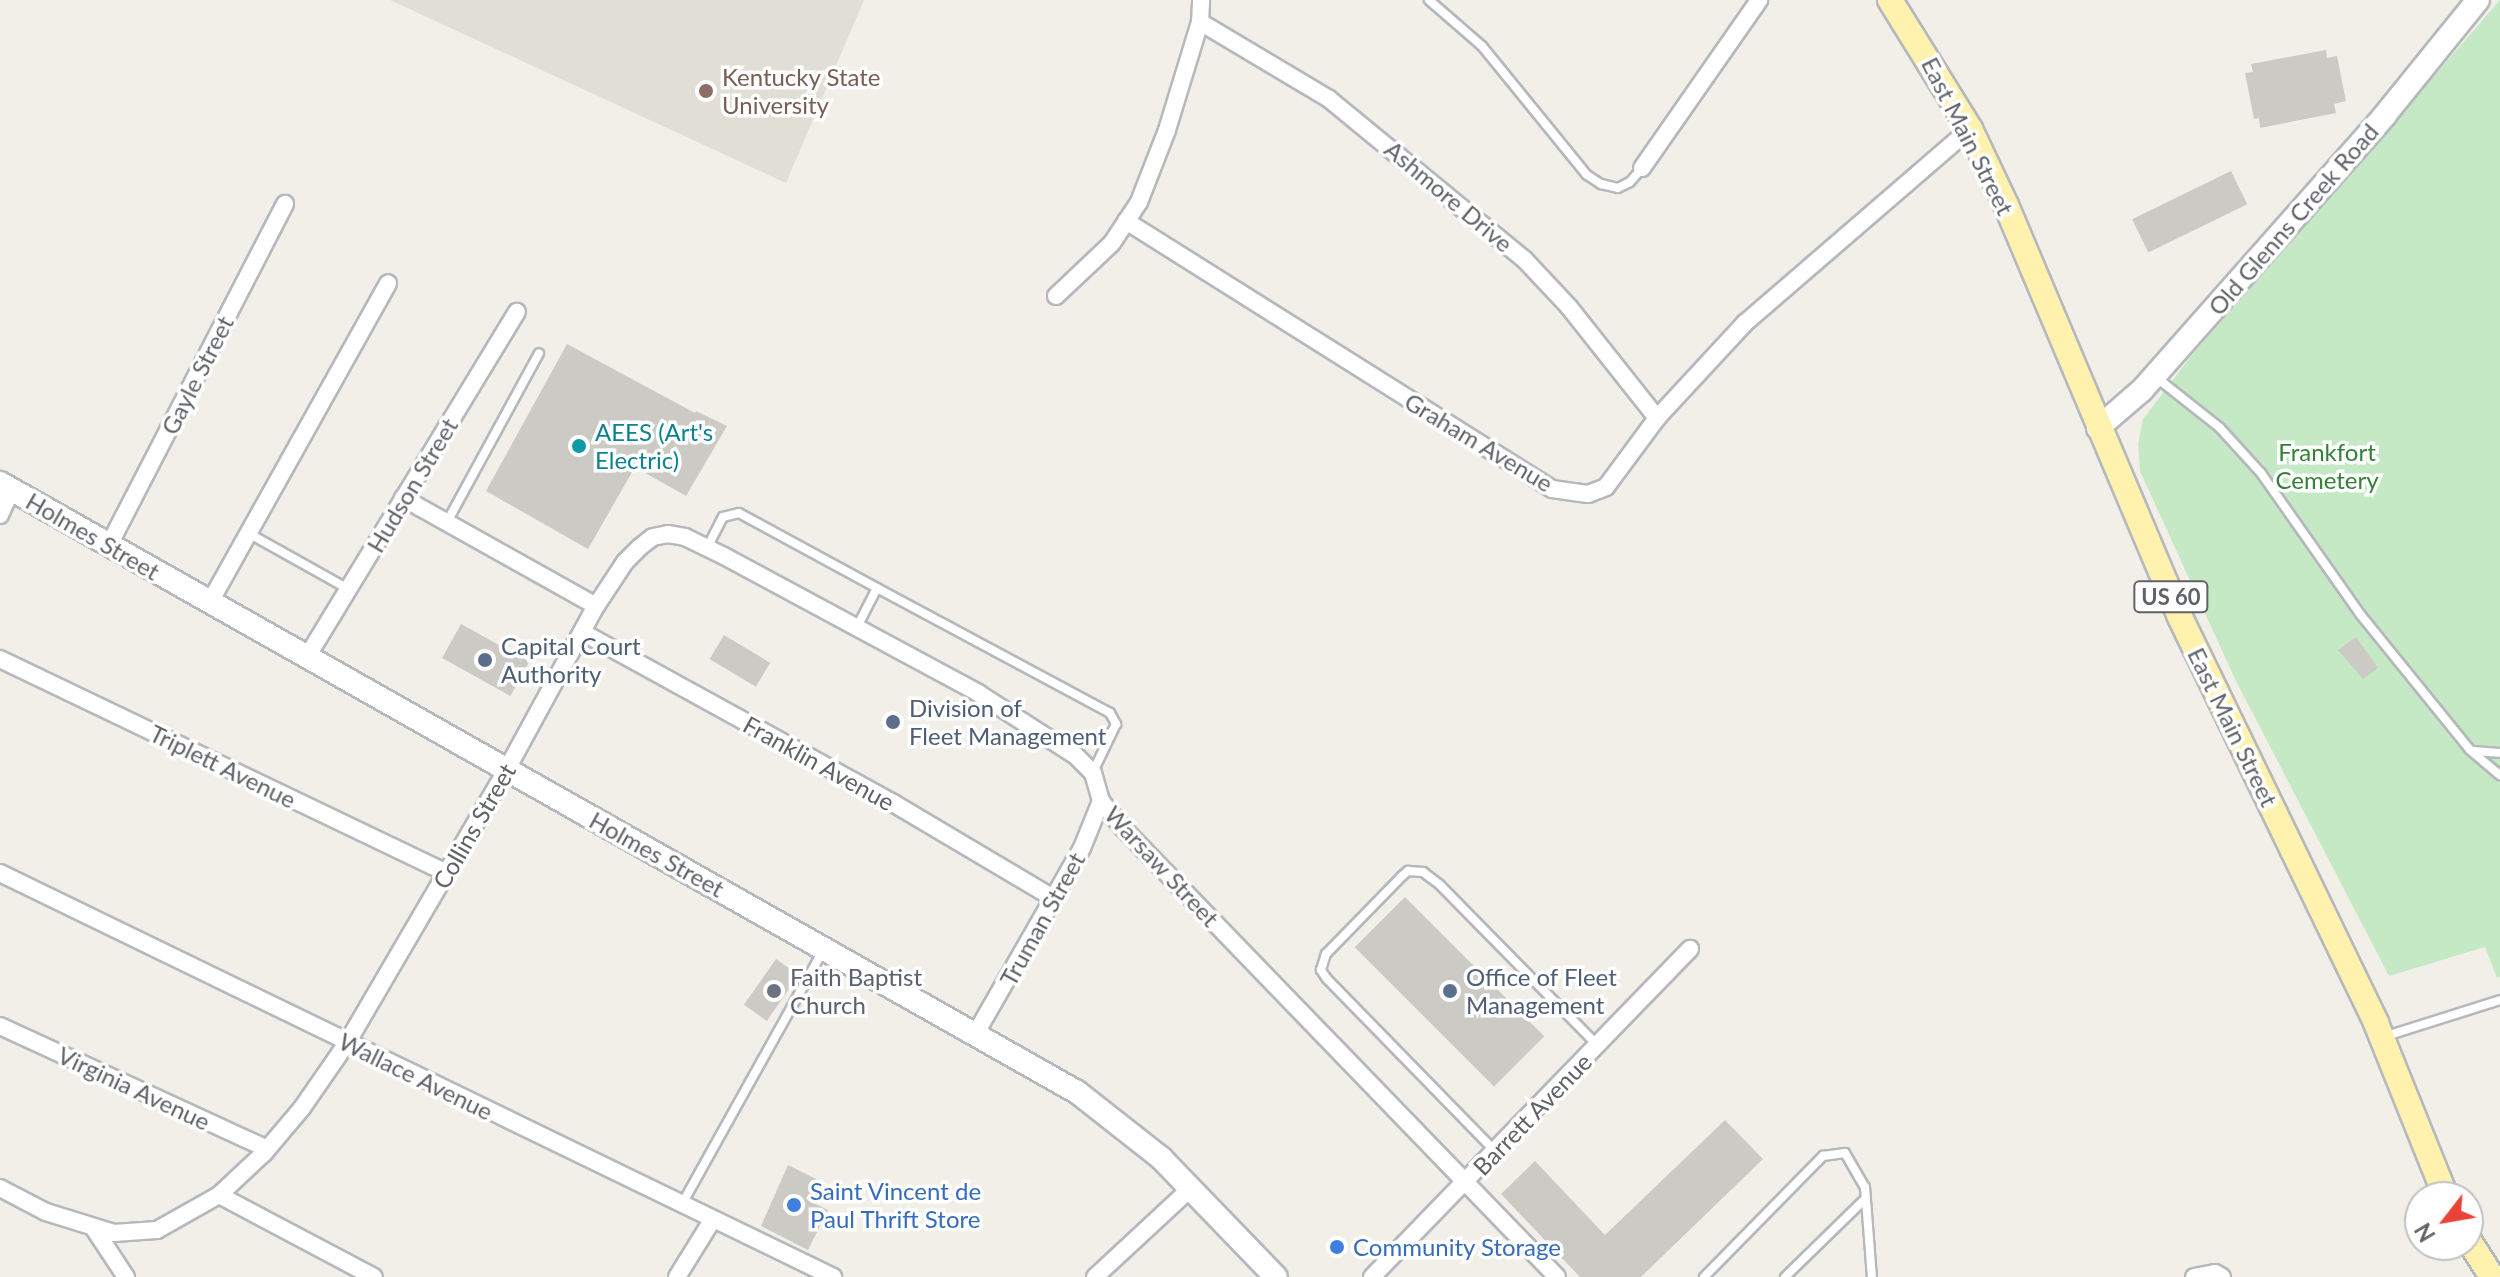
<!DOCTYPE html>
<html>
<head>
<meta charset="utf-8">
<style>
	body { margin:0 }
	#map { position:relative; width:2500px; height:1277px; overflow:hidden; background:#f1efe8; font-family:Lato,sans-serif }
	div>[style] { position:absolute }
	.education>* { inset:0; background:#e1ded6 }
	.green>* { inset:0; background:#c5e8c5 }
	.building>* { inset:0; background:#cccac5; transform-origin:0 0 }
	.roads { filter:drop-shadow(2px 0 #b5b8bc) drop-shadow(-2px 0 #b5b8bc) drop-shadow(0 2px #b5b8bc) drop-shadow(0 -2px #b5b8bc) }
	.lane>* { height:8px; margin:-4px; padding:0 4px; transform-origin:4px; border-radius:4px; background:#fff }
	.street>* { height:16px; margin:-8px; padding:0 8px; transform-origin:8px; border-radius:8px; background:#fff }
	.secondary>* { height:22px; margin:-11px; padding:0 11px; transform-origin:11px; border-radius:11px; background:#fff }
	.primary>* { height:24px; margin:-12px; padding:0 12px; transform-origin:12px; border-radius:12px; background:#fff2af }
	.dots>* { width:22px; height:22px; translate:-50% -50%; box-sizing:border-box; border:4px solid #fff; border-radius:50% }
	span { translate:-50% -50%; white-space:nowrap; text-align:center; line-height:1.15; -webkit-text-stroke:7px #fff; paint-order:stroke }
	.shield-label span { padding:2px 6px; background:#fff; border:2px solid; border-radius:6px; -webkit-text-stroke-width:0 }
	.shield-label { font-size:22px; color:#5f6368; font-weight:700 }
	.education-label { font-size:24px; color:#785e54 }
	.left { translate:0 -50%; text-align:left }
	.street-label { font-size:24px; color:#5f6368 }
	.culture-label { font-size:24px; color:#0d838f }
	.park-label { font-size:24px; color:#348238 }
	.service-label { font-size:24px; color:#4e5e75 }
	.worship-label { font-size:24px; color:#5b616d }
	.shop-label { font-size:24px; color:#366cbe }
	.north { position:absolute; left:2404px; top:1181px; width:80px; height:80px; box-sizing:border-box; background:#fff; border:2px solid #bfc1c3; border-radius:50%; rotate:239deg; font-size:22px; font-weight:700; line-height:32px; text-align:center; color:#5f6368 }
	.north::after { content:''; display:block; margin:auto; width:28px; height:36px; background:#ea4335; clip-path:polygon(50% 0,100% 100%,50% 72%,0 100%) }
</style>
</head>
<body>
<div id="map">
	<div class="education">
		<i style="clip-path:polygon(390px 0,864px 0,786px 183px)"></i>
	</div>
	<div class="green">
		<i style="clip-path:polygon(2500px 0,2500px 977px,2497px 978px,2485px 947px,2389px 976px,2235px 679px,2140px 471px,2138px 444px,2143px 419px,2192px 355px)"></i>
	</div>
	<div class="building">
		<i style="clip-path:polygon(2326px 50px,2327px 58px,2337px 56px,2346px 101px,2334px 104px,2336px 113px,2260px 128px,2259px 118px,2254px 119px,2245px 73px,2253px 72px,2251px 64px)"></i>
		<i style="left:2231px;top:171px;width:37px;height:110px;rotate:64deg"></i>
		<i style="clip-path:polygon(567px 344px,695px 413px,696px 411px,727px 426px,686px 496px,635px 467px,588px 549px,486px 491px)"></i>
		<i style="left:461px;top:624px;width:78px;height:39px;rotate:29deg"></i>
		<i style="left:724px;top:635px;width:54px;height:28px;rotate:31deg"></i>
		<i style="clip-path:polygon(2356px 637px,2378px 668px,2363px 679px,2338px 650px)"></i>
		<i style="left:1405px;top:897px;width:197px;height:71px;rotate:45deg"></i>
		<i style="left:776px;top:959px;width:28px;height:56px;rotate:35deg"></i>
		<i style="clip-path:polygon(1725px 1120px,1763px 1159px,1641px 1277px,1580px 1277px,1501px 1194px,1535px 1161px,1605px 1235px)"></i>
		<i style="clip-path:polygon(788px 1165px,818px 1180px,808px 1200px,828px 1210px,808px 1250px,761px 1226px)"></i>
	</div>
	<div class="roads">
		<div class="lane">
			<i style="left:1429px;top:0;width:70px;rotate:41deg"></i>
			<i style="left:1482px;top:46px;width:166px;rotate:50.9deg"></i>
			<i style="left:1587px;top:175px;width:17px;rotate:33deg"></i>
			<i style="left:1601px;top:184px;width:17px;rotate:13deg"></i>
			<i style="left:1618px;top:188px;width:13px;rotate:-27deg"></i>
			<i style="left:1630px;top:182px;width:18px;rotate:-49deg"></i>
			<i style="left:2157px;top:378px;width:80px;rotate:38.4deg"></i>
			<i style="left:2220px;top:428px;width:61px;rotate:47.7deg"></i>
			<i style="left:2261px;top:473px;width:172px;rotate:54.9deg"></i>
			<i style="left:2360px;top:614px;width:175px;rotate:51deg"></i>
			<i style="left:2470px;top:750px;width:39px;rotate:40deg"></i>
			<i style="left:447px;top:522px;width:192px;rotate:-61.4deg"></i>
			<i style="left:248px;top:533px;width:115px;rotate:29.2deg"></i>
			<i style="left:707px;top:548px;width:35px;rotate:-63deg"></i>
			<i style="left:723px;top:517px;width:16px;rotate:-14deg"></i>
			<i style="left:739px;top:513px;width:157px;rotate:28.5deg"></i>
			<i style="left:877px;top:588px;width:44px;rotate:117.1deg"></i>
			<i style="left:877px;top:588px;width:264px;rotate:28.2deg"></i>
			<i style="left:1110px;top:713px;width:13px;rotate:61deg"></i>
			<i style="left:1116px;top:724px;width:53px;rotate:115.6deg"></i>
			<i style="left:2473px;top:751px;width:27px;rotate:4deg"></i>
			<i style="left:2386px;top:1036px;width:120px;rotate:-17.5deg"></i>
			<i style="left:1495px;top:1151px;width:240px;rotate:-134.3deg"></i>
			<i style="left:1327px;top:979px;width:11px;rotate:-124deg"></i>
			<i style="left:1321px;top:970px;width:17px;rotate:-73deg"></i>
			<i style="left:1326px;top:954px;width:109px;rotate:-45.7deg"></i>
			<i style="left:1402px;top:876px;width:8px;rotate:-40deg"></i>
			<i style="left:1408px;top:871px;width:15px;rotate:4deg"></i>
			<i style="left:1423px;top:872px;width:21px;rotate:37deg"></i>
			<i style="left:1440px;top:885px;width:224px;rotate:45.5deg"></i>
			<i style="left:682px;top:1204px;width:288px;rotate:-60.9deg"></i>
			<i style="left:1704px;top:1277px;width:170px;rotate:-45.5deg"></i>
			<i style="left:1823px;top:1156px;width:22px;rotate:-8deg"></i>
			<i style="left:1845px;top:1153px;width:39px;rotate:60deg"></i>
			<i style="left:1865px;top:1187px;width:90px;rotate:85.6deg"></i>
			<i style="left:1785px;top:1277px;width:113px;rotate:-44.3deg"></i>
		</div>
		<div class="street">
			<i style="left:1200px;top:22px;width:150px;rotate:30.8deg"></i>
			<i style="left:1329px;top:99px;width:252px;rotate:39.4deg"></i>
			<i style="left:1524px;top:259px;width:66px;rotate:46.8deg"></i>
			<i style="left:1569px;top:307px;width:142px;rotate:51.6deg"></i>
			<i style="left:1642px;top:168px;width:205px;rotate:-55.1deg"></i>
			<i style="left:1126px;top:221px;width:503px;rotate:32.17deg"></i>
			<i style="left:1552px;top:489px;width:36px;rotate:8deg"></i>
			<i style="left:1588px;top:494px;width:19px;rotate:-21deg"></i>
			<i style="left:1606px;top:487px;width:86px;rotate:-53.5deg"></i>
			<i style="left:1657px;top:418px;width:129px;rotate:-47.2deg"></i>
			<i style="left:1745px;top:323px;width:297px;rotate:-40.8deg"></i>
			<i style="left:1056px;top:296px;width:77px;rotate:-43.4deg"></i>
			<i style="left:1112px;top:243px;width:49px;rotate:-56.6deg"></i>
			<i style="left:1139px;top:202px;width:77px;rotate:-68.7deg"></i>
			<i style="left:1167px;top:130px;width:113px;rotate:-73deg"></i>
			<i style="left:1200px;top:22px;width:22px;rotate:-87deg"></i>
			<i style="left:403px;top:498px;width:221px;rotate:29.2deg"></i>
			<i style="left:0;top:515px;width:27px;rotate:-66deg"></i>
			<i style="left:109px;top:545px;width:384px;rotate:-62.7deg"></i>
			<i style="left:210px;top:602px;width:365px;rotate:-60.8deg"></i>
			<i style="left:582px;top:632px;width:355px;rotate:28.8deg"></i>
			<i style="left:893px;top:803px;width:186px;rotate:30.7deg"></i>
			<i style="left:307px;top:657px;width:404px;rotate:-58.7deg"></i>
			<i style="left:0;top:659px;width:495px;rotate:25.6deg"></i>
			<i style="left:0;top:873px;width:926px;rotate:25.87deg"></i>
			<i style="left:0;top:1026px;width:294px;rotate:24.7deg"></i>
			<i style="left:976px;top:1033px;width:213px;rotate:-60.2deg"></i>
			<i style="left:1082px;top:848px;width:51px;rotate:-68deg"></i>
			<i style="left:0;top:1188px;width:52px;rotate:27.6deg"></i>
			<i style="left:46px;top:1212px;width:71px;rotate:17.2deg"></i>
			<i style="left:114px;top:1233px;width:43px;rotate:-4deg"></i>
			<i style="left:157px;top:1230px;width:71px;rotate:-29.4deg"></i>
			<i style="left:219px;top:1195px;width:62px;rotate:-43deg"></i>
			<i style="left:264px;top:1153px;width:59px;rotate:-49.8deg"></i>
			<i style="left:302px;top:1108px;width:79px;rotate:-55.3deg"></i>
			<i style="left:347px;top:1043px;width:317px;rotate:-59.7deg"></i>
			<i style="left:507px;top:769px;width:186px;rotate:-61.4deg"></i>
			<i style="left:596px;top:606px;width:53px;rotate:-56.6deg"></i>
			<i style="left:625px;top:562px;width:21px;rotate:-45deg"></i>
			<i style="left:640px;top:547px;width:16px;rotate:-38deg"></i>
			<i style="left:653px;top:537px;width:15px;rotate:-11deg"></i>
			<i style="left:668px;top:534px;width:17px;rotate:10deg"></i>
			<i style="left:685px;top:537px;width:43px;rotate:26deg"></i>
			<i style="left:724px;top:556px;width:289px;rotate:28.3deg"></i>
			<i style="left:978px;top:693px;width:117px;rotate:32.7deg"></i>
			<i style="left:1076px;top:756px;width:24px;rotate:45deg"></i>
			<i style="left:1093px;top:773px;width:29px;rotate:74deg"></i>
			<i style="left:1101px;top:801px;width:35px;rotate:51deg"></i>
			<i style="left:1123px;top:828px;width:624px;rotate:45.97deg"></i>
			<i style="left:219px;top:1195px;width:175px;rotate:27.9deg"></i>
			<i style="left:93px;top:1227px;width:60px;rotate:56.6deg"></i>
			<i style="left:677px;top:1277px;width:68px;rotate:-58.2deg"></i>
			<i style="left:1095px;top:1277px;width:131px;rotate:-42.8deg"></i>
			<i style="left:1372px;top:1277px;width:457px;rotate:-45.9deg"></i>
			<i style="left:2194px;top:1277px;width:21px;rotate:-11deg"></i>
			<i style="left:2215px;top:1273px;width:8px;rotate:30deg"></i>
		</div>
		<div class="secondary">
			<i style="left:2098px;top:428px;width:58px;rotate:-40.8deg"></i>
			<i style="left:2142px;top:390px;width:366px;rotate:-48.5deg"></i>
			<i style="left:2384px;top:116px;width:149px;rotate:-51deg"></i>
			<i style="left:0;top:483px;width:1237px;rotate:29.49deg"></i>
			<i style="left:1077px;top:1092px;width:107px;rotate:38.2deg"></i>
			<i style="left:1161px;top:1158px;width:165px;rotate:46deg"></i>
		</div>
		<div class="primary">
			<i style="left:1890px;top:0;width:152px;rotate:58.2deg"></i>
			<i style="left:1970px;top:129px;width:84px;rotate:64.7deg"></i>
			<i style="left:2006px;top:205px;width:447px;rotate:67.1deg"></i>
			<i style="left:2180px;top:617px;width:451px;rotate:64.2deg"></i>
			<i style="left:2376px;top:1023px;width:188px;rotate:68.1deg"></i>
			<i style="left:2468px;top:1239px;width:45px;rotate:57.7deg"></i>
		</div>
	</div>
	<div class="dots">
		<i style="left:706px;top:91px;background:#8d6e63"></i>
		<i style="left:579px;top:446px;background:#0f9aa8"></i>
		<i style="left:485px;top:660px;background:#5c6f8a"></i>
		<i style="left:893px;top:722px;background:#5c6f8a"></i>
		<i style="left:774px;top:991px;background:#6b7280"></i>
		<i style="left:1450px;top:991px;background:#5c6f8a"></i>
		<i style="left:794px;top:1205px;background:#3f7fe0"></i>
		<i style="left:1337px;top:1247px;background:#3f7fe0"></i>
	</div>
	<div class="shield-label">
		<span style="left:2171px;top:597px">US 60</span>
	</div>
	<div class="education-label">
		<span class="left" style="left:722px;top:91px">Kentucky State<br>University</span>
	</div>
	<div class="street-label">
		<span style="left:1968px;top:136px;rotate:63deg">East Main Street</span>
		<span style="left:1449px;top:196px;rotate:40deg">Ashmore Drive</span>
		<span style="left:2293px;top:219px;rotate:-49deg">Old Glenns Creek Road</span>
		<span style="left:197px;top:375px;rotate:-63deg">Gayle Street</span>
		<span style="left:1479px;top:442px;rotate:31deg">Graham Avenue</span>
		<span style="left:412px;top:485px;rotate:-59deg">Hudson Street</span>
		<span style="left:93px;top:536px;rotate:30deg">Holmes Street</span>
		<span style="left:2233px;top:727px;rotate:64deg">East Main Street</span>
		<span style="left:819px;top:763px;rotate:29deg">Franklin Avenue</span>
		<span style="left:223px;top:766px;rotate:26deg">Triplett Avenue</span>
		<span style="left:474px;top:826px;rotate:-60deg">Collins Street</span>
		<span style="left:657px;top:854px;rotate:29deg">Holmes Street</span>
		<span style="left:1162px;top:866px;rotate:47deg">Warsaw Street</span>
		<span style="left:1042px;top:919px;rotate:-61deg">Truman Street</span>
		<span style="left:416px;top:1076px;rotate:26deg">Wallace Avenue</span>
		<span style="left:134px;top:1088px;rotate:25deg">Virginia Avenue</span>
		<span style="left:1532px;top:1114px;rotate:-46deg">Barrett Avenue</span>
	</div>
	<div class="culture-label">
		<span class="left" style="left:595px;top:446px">AEES (Art's<br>Electric)</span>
	</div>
	<div class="park-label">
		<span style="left:2327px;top:466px">Frankfort<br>Cemetery</span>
	</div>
	<div class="service-label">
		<span class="left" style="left:501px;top:660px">Capital Court<br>Authority</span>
		<span class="left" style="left:909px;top:722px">Division of<br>Fleet Management</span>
		<span class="left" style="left:1466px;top:991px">Office of Fleet<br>Management</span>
	</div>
	<div class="worship-label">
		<span class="left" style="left:790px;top:991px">Faith Baptist<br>Church</span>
	</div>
	<div class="shop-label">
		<span class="left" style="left:810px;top:1205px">Saint Vincent de<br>Paul Thrift Store</span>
		<span class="left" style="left:1353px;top:1247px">Community Storage</span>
	</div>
	<div class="north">N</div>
</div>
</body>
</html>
